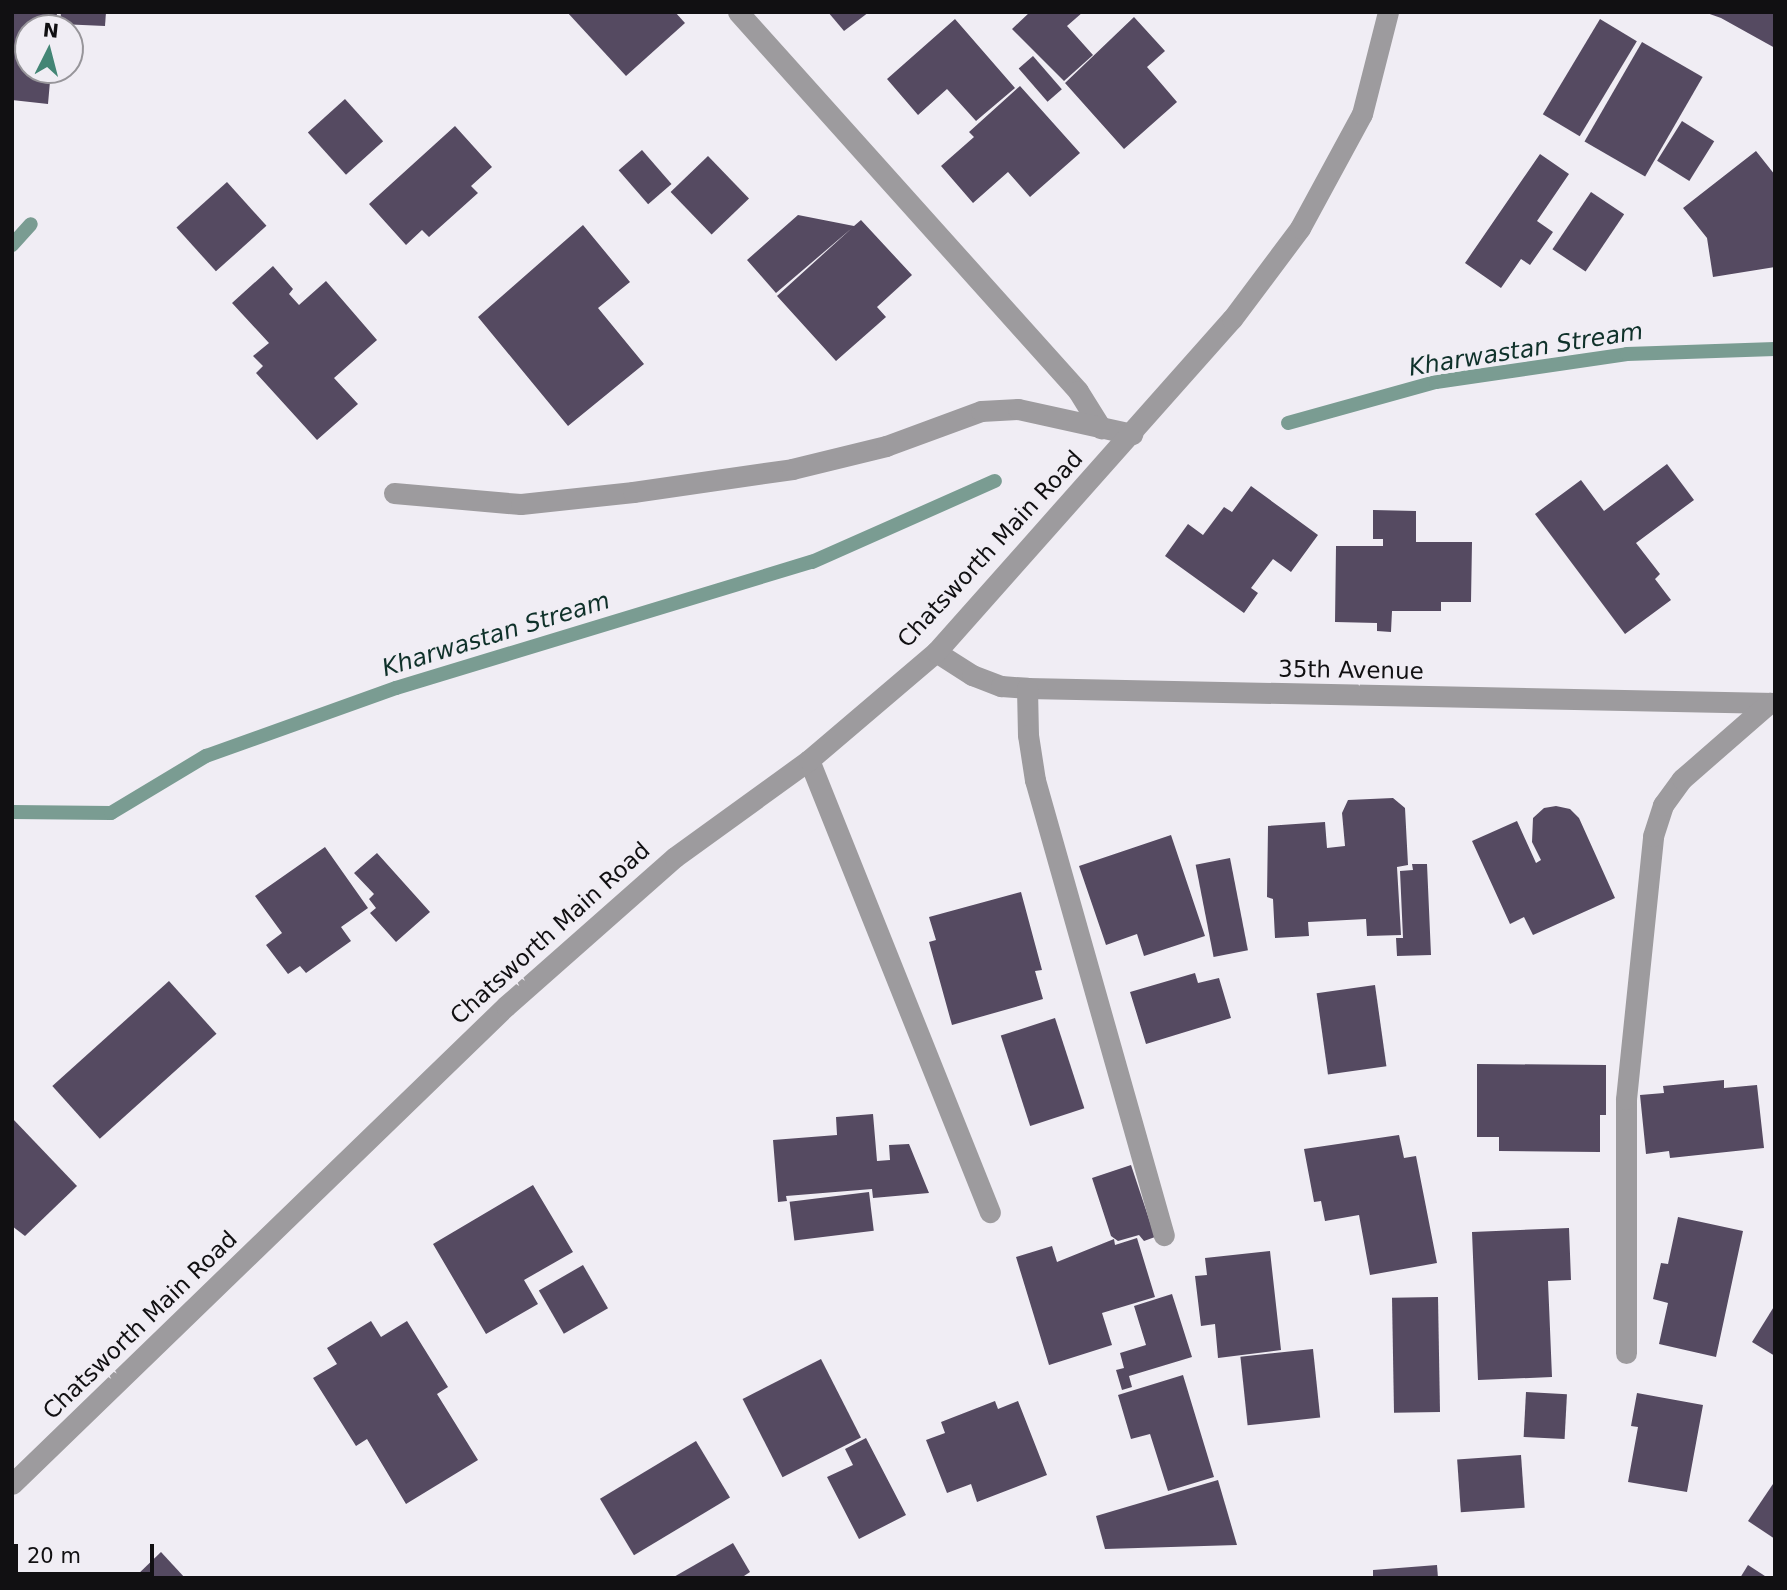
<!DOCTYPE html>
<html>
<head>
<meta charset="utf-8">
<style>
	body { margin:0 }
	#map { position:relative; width:1787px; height:1590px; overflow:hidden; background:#f0edf4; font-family:"DejaVu Sans",sans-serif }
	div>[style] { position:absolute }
	.stream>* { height:14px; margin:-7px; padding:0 7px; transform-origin:7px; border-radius:7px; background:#7a9c92 }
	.building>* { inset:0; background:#554a61; transform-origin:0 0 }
	.minor>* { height:21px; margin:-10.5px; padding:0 10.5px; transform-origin:10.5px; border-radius:10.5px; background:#9d9b9e }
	span { translate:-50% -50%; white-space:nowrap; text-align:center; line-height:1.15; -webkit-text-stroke:7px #f0edf4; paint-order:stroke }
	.street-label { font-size:23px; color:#111012 }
	.water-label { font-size:24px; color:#0f312a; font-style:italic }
	.frame { position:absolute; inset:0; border:14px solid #111012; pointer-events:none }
	.north { position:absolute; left:14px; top:14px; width:70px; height:70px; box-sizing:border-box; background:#f0edf4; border:2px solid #97959a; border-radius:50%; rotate:6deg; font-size:19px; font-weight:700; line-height:28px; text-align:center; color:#111012 }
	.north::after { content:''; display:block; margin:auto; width:24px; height:32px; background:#438575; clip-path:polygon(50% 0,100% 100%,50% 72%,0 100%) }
	.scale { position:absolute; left:14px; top:1544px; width:140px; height:32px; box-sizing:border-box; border:4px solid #111012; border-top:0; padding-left:9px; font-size:21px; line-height:24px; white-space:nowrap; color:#111012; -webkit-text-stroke:5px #f0edf4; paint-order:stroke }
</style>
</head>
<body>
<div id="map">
	<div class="stream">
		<i style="left:12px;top:245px;width:28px;rotate:-48deg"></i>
		<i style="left:1288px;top:423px;width:154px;rotate:-15.5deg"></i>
		<i style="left:1436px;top:382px;width:193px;rotate:-8.3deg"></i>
		<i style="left:1627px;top:354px;width:148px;rotate:-1.9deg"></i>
		<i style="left:12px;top:812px;width:99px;rotate:0.6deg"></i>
		<i style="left:111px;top:813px;width:111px;rotate:-31deg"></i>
		<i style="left:206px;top:756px;width:202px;rotate:-19.7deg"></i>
		<i style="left:396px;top:688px;width:435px;rotate:-16.9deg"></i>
		<i style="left:812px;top:562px;width:200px;rotate:-23.9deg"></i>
	</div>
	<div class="building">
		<i style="clip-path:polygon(12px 12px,57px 12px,56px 28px,28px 28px,28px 70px,51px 70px,48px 104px,12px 100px)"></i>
		<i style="clip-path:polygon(61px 12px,106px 12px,105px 26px,60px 24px)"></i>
		<i style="clip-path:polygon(567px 12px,675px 12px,685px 23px,626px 76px)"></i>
		<i style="clip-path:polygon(828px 12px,869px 12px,844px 31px)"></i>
		<i style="clip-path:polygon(1030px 12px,1083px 12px,1067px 26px,1093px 55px,1064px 81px,1012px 29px)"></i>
		<i style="clip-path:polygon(1704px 12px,1775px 12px,1775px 48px,1721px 18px)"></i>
		<i style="clip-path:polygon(1134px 17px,1165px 51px,1147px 67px,1177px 102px,1124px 149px,1065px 83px)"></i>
		<i style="clip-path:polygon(955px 19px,1015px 88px,976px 121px,947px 89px,918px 115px,887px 79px)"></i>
		<i style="left:1600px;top:19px;width:43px;height:111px;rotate:31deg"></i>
		<i style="left:1642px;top:42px;width:70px;height:115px;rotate:30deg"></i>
		<i style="left:1033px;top:56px;width:44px;height:19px;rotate:49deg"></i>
		<i style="clip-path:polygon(1020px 86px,1080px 153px,1030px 197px,1008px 172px,973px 203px,941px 166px,974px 137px,969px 132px)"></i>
		<i style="left:345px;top:99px;width:57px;height:50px;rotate:48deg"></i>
		<i style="left:1682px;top:121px;width:38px;height:47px;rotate:32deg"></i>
		<i style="clip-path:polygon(455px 126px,492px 167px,471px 186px,478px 193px,429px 237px,422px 230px,406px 245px,369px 204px)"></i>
		<i style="left:642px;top:150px;width:45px;height:31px;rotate:49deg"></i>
		<i style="clip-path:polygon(1756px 151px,1775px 175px,1775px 267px,1713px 277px,1707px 238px,1683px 208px)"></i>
		<i style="clip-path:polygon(1540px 154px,1569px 174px,1537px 221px,1553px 232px,1530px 265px,1521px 259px,1501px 288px,1465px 263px)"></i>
		<i style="left:708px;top:156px;width:59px;height:52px;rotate:46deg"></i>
		<i style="left:227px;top:182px;width:59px;height:68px;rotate:48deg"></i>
		<i style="left:1591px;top:192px;width:40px;height:69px;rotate:34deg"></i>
		<i style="clip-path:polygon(798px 215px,854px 226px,861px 220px,912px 275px,877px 307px,886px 317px,836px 361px,777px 296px,852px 228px,776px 293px,747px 260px)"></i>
		<i style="clip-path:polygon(583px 225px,630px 282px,598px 308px,644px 364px,568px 426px,478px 317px)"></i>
		<i style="clip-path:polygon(273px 266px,293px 289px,289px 294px,299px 305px,326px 281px,377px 340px,334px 378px,358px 404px,317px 440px,256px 373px,263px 366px,253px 356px,269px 343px,232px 303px)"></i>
		<i style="clip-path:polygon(1667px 464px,1694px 500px,1636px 543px,1660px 574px,1655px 579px,1671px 600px,1625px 634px,1535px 514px,1581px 480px,1604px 511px)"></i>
		<i style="clip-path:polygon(1251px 486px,1318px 535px,1291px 572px,1273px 559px,1251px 588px,1258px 593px,1244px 613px,1165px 556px,1188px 524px,1203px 535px,1224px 507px,1232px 512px)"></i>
		<i style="clip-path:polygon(1373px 510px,1416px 511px,1416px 542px,1472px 542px,1471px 602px,1441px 602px,1441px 611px,1392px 611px,1391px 632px,1377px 631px,1377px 623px,1335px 622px,1336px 546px,1383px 546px,1383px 539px,1373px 539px)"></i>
		<i style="clip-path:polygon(1393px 798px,1405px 808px,1408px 865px,1397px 867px,1401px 935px,1367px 936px,1366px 919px,1308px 922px,1309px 936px,1275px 938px,1273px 899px,1267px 897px,1268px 826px,1325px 822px,1327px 848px,1345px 846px,1342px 813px,1348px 800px)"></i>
		<i style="clip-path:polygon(1556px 806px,1570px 809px,1579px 818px,1615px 898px,1533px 935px,1524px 917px,1510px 924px,1472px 841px,1517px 821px,1536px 863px,1541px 860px,1532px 842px,1533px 818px,1544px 808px)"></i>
		<i style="clip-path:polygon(1171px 835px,1205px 936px,1144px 956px,1137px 934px,1106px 945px,1079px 866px)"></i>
		<i style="clip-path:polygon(325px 847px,368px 908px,341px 927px,351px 941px,306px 973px,300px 966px,288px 974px,266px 945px,282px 933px,255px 896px)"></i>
		<i style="clip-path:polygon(377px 853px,430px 912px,396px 942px,370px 913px,376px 908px,369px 899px,374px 894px,354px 873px)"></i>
		<i style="left:1230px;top:858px;width:94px;height:35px;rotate:79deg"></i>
		<i style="clip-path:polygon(1412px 864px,1427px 864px,1431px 955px,1397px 956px,1396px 938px,1403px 938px,1400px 871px,1413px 870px)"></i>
		<i style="clip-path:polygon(1021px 892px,1042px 970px,1035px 971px,1043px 999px,952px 1025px,929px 942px,936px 940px,929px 917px)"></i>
		<i style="clip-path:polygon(1195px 973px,1198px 983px,1219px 978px,1231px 1018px,1146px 1044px,1130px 992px)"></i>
		<i style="left:169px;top:981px;width:71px;height:157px;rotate:48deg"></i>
		<i style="left:1375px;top:985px;width:82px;height:59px;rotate:82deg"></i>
		<i style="left:1055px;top:1018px;width:95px;height:57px;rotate:72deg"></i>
		<i style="clip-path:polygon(1477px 1064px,1606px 1065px,1606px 1115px,1600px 1115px,1600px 1152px,1499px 1151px,1499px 1137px,1477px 1137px)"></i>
		<i style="clip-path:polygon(1724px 1080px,1724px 1088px,1757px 1085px,1764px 1148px,1670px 1158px,1669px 1151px,1646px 1154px,1640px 1095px,1664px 1093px,1663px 1086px)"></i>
		<i style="clip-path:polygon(873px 1114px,877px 1161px,890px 1160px,889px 1145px,909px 1144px,929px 1193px,873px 1198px,872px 1189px,786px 1196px,787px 1201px,778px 1202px,773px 1140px,837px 1135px,836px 1117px)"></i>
		<i style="clip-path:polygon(12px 1118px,77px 1186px,25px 1236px,12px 1226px)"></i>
		<i style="clip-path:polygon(1399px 1135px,1404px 1158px,1416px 1156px,1437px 1263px,1370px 1275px,1359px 1215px,1325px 1221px,1321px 1201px,1314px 1202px,1304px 1149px)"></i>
		<i style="clip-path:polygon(1131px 1165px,1155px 1237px,1144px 1241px,1139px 1235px,1118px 1241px,1111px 1236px,1092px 1178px)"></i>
		<i style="clip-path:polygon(533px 1185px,573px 1252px,524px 1280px,538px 1304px,486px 1334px,433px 1244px)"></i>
		<i style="left:869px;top:1192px;width:39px;height:80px;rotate:83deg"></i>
		<i style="clip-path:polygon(1678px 1217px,1743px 1231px,1716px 1357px,1659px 1344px,1668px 1303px,1653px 1299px,1661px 1263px,1668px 1264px)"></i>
		<i style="clip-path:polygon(1569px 1228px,1571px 1280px,1548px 1281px,1552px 1377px,1478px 1380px,1472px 1232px)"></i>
		<i style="clip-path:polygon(1137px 1238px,1155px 1297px,1102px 1313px,1112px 1345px,1049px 1365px,1016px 1257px,1052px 1246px,1057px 1262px,1114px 1239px,1115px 1245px)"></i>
		<i style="clip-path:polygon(1270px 1251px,1281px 1350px,1218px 1358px,1215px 1324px,1201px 1326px,1195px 1276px,1207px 1275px,1205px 1258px)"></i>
		<i style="left:583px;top:1265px;width:50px;height:51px;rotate:60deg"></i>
		<i style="clip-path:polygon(1172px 1294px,1192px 1357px,1129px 1376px,1132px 1387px,1122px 1390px,1116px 1370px,1124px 1368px,1120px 1353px,1146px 1345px,1134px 1306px)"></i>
		<i style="left:1438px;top:1297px;width:115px;height:46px;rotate:89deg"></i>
		<i style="clip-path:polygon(1775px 1305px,1775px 1356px,1752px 1342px)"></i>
		<i style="clip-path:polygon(371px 1321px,381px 1337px,407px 1321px,448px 1387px,437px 1394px,478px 1460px,406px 1504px,367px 1439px,356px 1446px,313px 1378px,337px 1364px,327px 1348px)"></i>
		<i style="left:1313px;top:1349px;width:69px;height:73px;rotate:84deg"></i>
		<i style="left:821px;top:1359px;width:88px;height:88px;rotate:63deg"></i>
		<i style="clip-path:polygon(1183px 1375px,1214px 1477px,1168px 1491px,1150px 1434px,1131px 1439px,1118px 1395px)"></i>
		<i style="left:1526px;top:1392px;width:41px;height:45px;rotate:3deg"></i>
		<i style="clip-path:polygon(1637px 1393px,1703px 1405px,1687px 1492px,1628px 1482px,1638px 1427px,1631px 1426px)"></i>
		<i style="clip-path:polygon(995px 1401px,998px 1409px,1018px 1401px,1047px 1475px,977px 1502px,971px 1484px,947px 1493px,926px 1440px,945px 1433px,941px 1422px)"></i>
		<i style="clip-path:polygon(866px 1438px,906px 1515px,859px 1539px,827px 1477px,853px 1465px,845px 1449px)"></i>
		<i style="left:696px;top:1441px;width:66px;height:112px;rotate:59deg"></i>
		<i style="left:1521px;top:1455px;width:53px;height:64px;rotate:86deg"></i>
		<i style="clip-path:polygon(1218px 1480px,1237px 1545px,1105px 1549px,1096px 1516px)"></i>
		<i style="clip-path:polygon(1775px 1481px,1775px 1539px,1748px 1521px)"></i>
		<i style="clip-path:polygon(733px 1543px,750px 1572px,741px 1578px,672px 1578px)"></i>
		<i style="clip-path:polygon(161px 1552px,185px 1578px,134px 1578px)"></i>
		<i style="clip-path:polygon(1437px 1565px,1438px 1578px,1373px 1578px,1373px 1570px)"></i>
		<i style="clip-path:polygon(1748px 1565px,1768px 1578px,1740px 1578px)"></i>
	</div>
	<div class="minor">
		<i style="left:738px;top:12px;width:509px;rotate:48.1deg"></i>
		<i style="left:1078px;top:391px;width:44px;rotate:58.1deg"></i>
		<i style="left:394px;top:493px;width:127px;rotate:5deg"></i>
		<i style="left:521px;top:504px;width:113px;rotate:-6.1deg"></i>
		<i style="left:633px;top:492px;width:161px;rotate:-8.2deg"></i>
		<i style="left:792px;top:469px;width:97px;rotate:-13.7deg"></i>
		<i style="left:886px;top:446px;width:101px;rotate:-20.2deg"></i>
		<i style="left:981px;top:411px;width:37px;rotate:-3deg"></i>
		<i style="left:1018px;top:409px;width:117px;rotate:12.4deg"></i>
		<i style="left:936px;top:652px;width:43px;rotate:32.6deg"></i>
		<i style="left:972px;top:675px;width:31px;rotate:21deg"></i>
		<i style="left:1001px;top:686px;width:26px;rotate:4deg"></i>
		<i style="left:1027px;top:688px;width:748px;rotate:1.15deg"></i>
		<i style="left:1027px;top:688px;width:47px;rotate:88.8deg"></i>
		<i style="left:1028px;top:735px;width:46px;rotate:81.2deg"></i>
		<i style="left:1035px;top:780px;width:473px;rotate:74.2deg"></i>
		<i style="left:809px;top:760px;width:487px;rotate:68.2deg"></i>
		<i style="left:1626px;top:1353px;width:254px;rotate:-90deg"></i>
		<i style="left:1626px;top:1099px;width:264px;rotate:-84.1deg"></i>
		<i style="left:1653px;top:836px;width:33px;rotate:-72deg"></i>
		<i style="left:1663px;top:805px;width:32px;rotate:-54deg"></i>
		<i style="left:1682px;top:779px;width:116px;rotate:-41.1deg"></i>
		<i style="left:12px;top:1484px;width:687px;rotate:-44.06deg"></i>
		<i style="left:506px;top:1006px;width:225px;rotate:-41.4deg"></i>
		<i style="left:675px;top:857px;width:165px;rotate:-35.9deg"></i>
		<i style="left:809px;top:760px;width:167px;rotate:-40.4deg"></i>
		<i style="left:936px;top:652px;width:446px;rotate:-48.4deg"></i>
		<i style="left:1232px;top:319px;width:114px;rotate:-53.2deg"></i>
		<i style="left:1300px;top:228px;width:130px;rotate:-61.5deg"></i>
		<i style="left:1362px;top:114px;width:105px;rotate:-75.7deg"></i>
	</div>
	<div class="street-label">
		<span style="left:990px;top:549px;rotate:-47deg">Chatsworth Main Road</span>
		<span style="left:1351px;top:670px;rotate:1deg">35th Avenue</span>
		<span style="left:550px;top:933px;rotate:-42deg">Chatsworth Main Road</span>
		<span style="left:140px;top:1325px;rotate:-44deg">Chatsworth Main Road</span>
	</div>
	<div class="water-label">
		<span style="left:1526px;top:350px;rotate:-9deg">Kharwastan Stream</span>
		<span style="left:496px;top:635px;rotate:-17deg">Kharwastan Stream</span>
	</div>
	<div class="frame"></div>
	<div class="north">N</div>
	<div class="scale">20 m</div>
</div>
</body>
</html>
